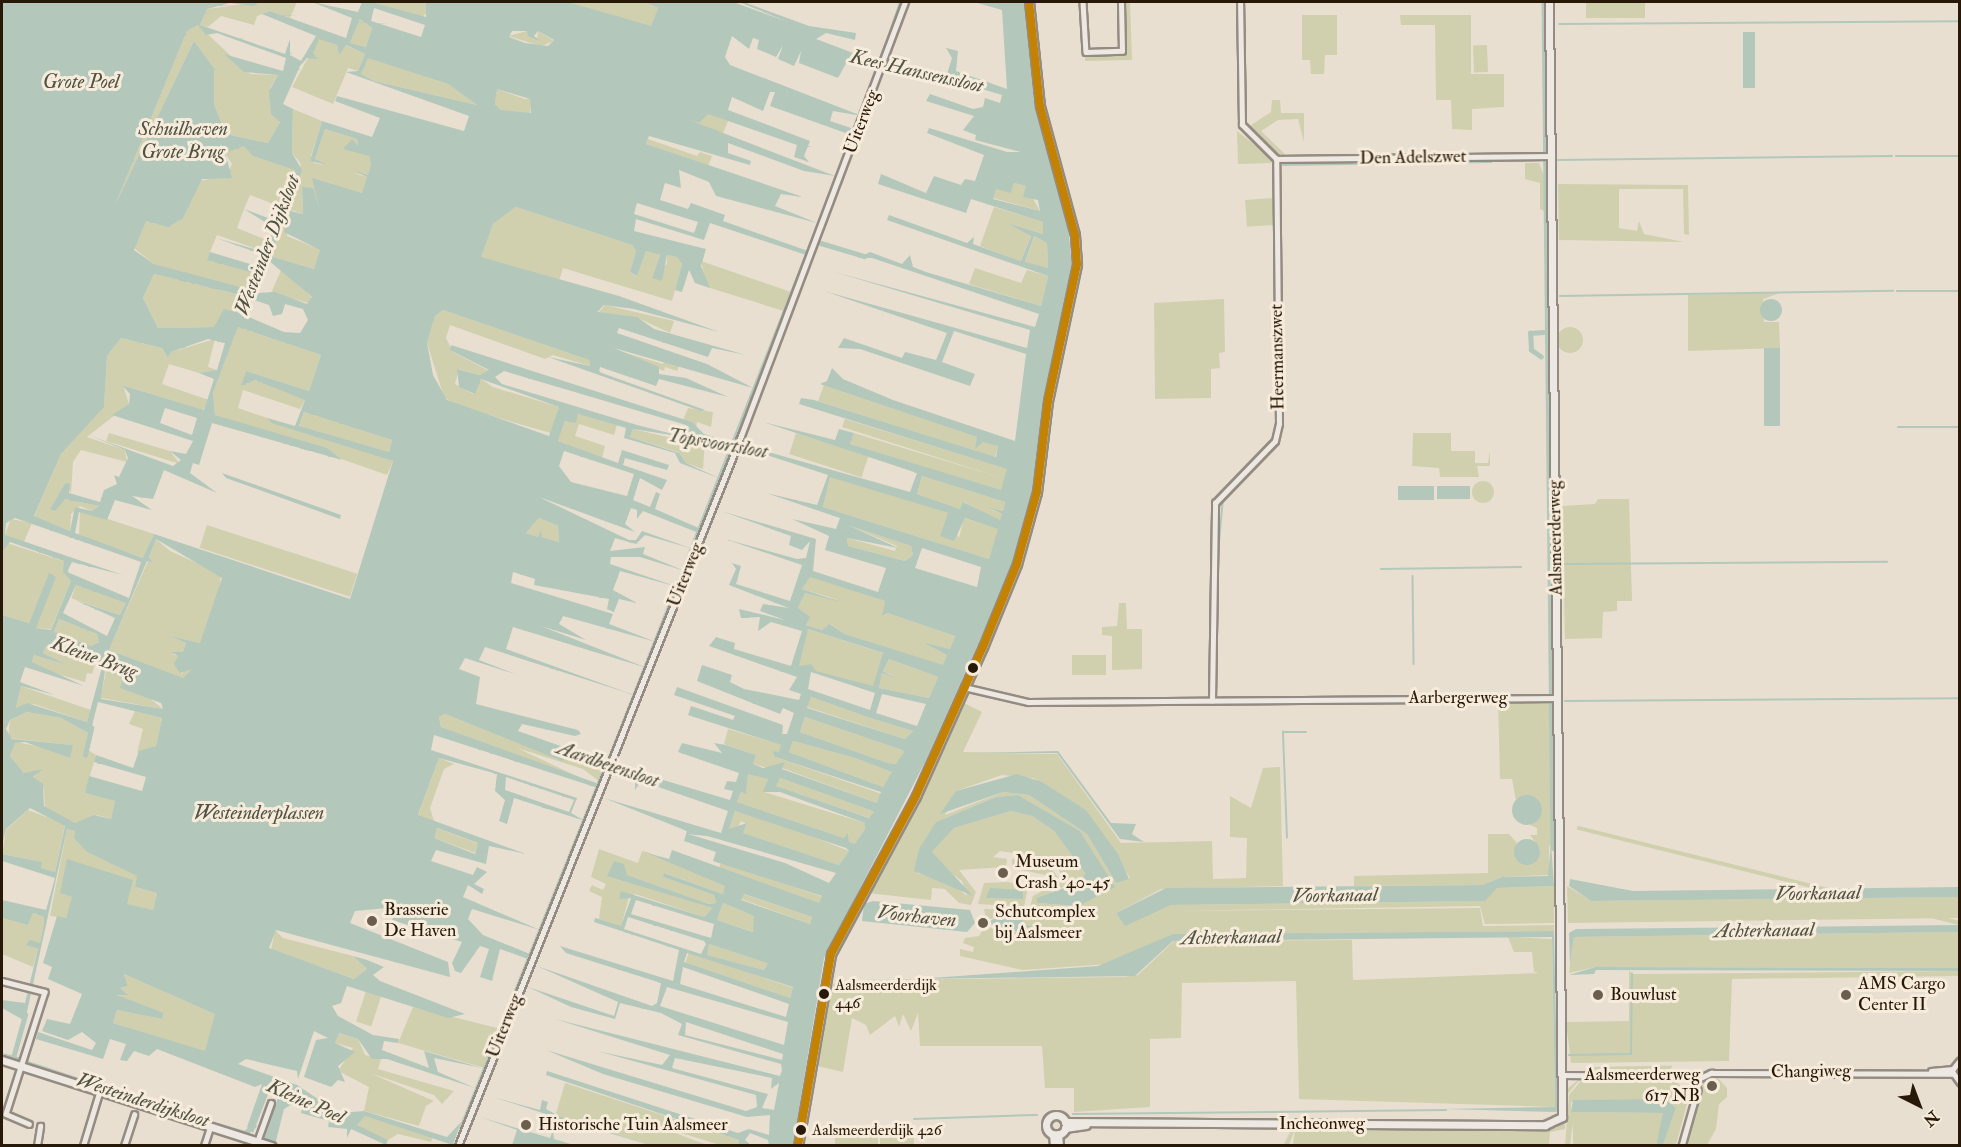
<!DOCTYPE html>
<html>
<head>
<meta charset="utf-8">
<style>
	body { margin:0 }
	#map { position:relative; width:1961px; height:1147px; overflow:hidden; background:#e8dfd1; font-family:"IM FELL Double Pica",serif }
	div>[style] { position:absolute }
	.green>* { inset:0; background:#d0d0af; transform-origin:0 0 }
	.round { border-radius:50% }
	.water>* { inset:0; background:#b3c8bb; transform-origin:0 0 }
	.stream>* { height:1.5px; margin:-0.75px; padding:0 0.75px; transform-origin:0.75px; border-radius:0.75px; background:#b3c8bb }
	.canal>* { height:4.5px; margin:-2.25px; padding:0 2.25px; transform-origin:2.25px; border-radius:2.25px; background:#b3c8bb }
	.ferry>* { height:1.5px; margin-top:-0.75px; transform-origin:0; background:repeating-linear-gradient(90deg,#505242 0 8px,transparent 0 14px) }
	.roads { filter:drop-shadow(2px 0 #948c82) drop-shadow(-2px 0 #948c82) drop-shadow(0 2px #948c82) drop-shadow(0 -2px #948c82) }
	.street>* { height:4.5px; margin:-2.25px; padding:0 2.25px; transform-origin:2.25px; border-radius:2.25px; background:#ede8e1 }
	.secondary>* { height:7px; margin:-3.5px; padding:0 3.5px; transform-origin:3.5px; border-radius:3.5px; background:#ede8e1 }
	.secondary>.ring { margin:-3.5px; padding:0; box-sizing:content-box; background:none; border:7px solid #ede8e1; border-radius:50% }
	.bus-1>* { height:8px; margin:-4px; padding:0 4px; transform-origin:4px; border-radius:4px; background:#c38202 }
	.dots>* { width:16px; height:16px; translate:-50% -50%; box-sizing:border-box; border:3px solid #f7ecdb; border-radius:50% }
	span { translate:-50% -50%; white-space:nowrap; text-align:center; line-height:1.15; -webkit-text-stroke:6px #f7ecdb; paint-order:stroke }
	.bus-label { font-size:16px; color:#271807 }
	.left { translate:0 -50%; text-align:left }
	.street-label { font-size:18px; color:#271807 }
	.poi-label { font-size:18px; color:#271807 }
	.right { translate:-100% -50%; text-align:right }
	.water-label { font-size:20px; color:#505242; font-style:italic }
	.frame { position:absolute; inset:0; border:3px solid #271807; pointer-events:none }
	.north { position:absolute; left:1889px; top:1075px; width:60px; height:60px; -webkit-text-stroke:4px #f7ecdb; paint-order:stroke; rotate:138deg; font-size:16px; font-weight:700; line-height:24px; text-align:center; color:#271807 }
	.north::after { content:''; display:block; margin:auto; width:21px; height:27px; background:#271807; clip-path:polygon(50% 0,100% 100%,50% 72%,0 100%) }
</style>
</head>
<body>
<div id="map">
	<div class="green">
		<i style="clip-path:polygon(259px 2px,297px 2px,290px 18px,270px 11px,257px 16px,254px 25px,221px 16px,208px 27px,200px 25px,207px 9px)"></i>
		<i style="clip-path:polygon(370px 2px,426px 2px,427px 13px,422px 17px)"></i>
		<i style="clip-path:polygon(568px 2px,645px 2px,658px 8px,651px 27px)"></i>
		<i style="clip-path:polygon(1125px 2px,1130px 2px,1132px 60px,1085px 61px,1085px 55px,1124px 54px)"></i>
		<i style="left:1586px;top:2px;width:59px;height:16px"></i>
		<i style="clip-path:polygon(1302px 15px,1337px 15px,1337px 55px,1325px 55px,1324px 74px,1311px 74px,1310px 60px,1302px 60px)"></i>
		<i style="clip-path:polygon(1400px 15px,1471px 15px,1471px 74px,1504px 74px,1504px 107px,1472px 109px,1472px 130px,1452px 129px,1451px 100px,1436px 100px,1435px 25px,1401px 25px)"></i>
		<i style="clip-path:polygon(360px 19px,372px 28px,366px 47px,350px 43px)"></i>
		<i style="clip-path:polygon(198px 25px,250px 74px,278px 75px,270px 88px,271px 108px,280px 122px,268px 143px,226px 134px,214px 104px,214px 68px,194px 41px,115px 205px,187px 31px)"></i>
		<i style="clip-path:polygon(527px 31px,537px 39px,538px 31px,554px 41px,541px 46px,508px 36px)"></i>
		<i style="clip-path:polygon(319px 38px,337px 45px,339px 54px,345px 45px,365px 54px,358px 71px,348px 68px,333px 104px,292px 87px)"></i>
		<i style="left:1487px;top:45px;width:27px;height:14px;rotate:88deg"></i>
		<i style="clip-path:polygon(368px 57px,448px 84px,477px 105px,374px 81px,361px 74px)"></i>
		<i style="clip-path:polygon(497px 89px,525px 99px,544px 98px,547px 102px,531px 103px,530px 114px,502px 111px,495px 104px)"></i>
		<i style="clip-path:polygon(1272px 100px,1280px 100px,1281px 113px,1304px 113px,1304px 142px,1298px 119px,1278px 120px,1261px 131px,1287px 156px,1278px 156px,1248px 127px,1271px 112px)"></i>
		<i style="clip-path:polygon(293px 109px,322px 121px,311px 156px,314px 163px,325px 165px,315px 159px,325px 129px,357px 139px,358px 146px,349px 147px,369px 156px,371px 164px,368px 175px,353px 173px,367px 177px,363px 193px,314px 184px,319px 208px,302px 187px,303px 214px,292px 210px,287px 236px,321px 250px,314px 269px,270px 256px,301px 164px,292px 153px)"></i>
		<i style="clip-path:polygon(707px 113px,728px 121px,722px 136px,688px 123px,686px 118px,698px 123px)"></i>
		<i style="clip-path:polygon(1237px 131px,1273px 159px,1271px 163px,1238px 164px)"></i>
		<i style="clip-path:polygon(648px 139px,697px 156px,700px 152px,712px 156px,708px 166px,646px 144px)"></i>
		<i style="clip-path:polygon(233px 146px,244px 146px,295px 170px,281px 207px,250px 195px,244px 209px,237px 228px,269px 241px,265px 252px,217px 235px,210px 252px,208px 260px,257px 274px,249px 292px,154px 264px,134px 248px,146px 221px,169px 227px,183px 218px,199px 181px,226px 176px,232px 164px,225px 153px)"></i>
		<i style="clip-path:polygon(1525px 163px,1539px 163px,1544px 176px,1544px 211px,1540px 209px,1540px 183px,1525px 179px)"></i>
		<i style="clip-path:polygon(975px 181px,1011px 192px,1014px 183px,1026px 186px,1040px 211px,993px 198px)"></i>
		<i style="clip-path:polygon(1558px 184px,1688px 185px,1689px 235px,1684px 234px,1683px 189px,1619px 189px,1619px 228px,1637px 231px,1639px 221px,1644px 234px,1684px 242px,1559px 240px)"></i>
		<i style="left:1272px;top:198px;width:27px;height:27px;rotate:86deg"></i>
		<i style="clip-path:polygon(516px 207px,632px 245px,636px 251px,630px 272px,636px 276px,646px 251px,660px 255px,652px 278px,667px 264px,667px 255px,678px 257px,682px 264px,672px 301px,563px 268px,559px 281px,480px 258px,493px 224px)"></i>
		<i style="clip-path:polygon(994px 207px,1043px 222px,1043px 234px,1007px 223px,1031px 235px,1021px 261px,980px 246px)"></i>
		<i style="clip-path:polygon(1034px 236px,1047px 243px,1048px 268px,1025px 263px)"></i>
		<i style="clip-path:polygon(701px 261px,794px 293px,787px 312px,707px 287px)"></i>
		<i style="clip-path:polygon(282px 268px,312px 298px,309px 303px,271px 293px)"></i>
		<i style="clip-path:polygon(975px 268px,1021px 283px,1027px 270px,1048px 276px,1041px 306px,969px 284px)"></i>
		<i style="clip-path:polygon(154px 274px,241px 295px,240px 313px,214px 327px,158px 328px,143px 298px)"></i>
		<i style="clip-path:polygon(1780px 293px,1763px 299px,1764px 322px,1779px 322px,1780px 348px,1688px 351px,1688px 295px)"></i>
		<i style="clip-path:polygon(1224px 299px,1225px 352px,1219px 353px,1220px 368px,1211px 369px,1211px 398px,1155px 399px,1154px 303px)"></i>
		<i style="clip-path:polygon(605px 305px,674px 321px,670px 333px,638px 318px,597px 314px)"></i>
		<i style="clip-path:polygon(443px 310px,589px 360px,590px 366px,553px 355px,545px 359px,450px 325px,446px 338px,453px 352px,489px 371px,480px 375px,459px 369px,455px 384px,473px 394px,481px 379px,493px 387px,559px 407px,554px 434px,457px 406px,444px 397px,427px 343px,435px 316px)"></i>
		<i style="clip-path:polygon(238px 327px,321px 355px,309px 391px,246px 371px,242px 386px,254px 380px,286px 390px,305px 400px,300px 409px,243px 390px,238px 408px,393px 461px,387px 475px,215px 415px,213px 393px)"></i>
		<i class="round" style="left:1557px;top:327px;width:26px;height:26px"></i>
		<i style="clip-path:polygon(121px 338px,162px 348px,168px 358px,171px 352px,215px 339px,208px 367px,217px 370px,199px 373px,169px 364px,162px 384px,209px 400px,203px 410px,123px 385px,129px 404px,87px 437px,125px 450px,127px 462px,81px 450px,73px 462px,71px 493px,65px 483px,50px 509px,65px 499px,99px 506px,92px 511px,80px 506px,71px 514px,70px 531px,34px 517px,61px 454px,104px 406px,107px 356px)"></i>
		<i style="clip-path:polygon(613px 349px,663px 364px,665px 359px,680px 364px,677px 371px,665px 367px,664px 371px)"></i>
		<i style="clip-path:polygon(824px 385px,977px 437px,998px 446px,995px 457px,818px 401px)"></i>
		<i style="clip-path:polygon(688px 408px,713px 412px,711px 427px,697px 422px,696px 430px,683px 420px)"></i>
		<i style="clip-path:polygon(304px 412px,392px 440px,389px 452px,299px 427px)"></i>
		<i style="clip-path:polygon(578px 414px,617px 425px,614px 435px,579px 424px,575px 436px,605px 446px,602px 458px,558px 441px,565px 421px)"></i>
		<i style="clip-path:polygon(845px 419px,1008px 469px,1001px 491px,850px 444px,854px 433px,1002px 478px,842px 427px)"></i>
		<i style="clip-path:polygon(633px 429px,680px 440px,705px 439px,703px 469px,686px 463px,678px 452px,630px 437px)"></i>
		<i style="clip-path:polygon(109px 433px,170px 451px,180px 464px,106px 441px)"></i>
		<i style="left:796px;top:433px;width:76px;height:22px;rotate:18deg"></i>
		<i style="clip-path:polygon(1413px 433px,1451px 433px,1451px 451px,1475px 451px,1475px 463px,1488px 463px,1490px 451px,1490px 466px,1477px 466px,1479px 477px,1440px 477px,1439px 468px,1412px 466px)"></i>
		<i style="clip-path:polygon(830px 476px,948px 513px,959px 538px,964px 518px,999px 529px,989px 559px,823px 507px)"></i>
		<i style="clip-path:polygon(922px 476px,1005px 502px,1003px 511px,989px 509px,1002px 514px,1000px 521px,964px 502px,960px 509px,917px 494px)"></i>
		<i class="round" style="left:1472px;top:481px;width:22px;height:22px"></i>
		<i style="clip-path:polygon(1598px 499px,1629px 499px,1632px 601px,1617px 601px,1617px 611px,1603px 612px,1602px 638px,1565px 639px,1562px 506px,1595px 504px)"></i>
		<i style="clip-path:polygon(80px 510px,154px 534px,144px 558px,79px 536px)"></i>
		<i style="clip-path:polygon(539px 518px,558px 526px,559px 542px,542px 537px,541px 531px,538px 537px,526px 533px)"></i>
		<i style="clip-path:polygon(11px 519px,32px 523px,23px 544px,5px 535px)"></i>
		<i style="left:207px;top:525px;width:158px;height:24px;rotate:18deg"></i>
		<i style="clip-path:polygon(850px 526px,911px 546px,913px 555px,905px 561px,848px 546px,847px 538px,895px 551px,897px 546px)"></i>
		<i style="clip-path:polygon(156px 539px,170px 551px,221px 574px,218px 602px,200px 643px,170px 636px,186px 643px,183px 652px,172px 654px,178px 656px,181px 674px,189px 666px,192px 669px,183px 679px,109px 650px,148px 561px,153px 563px,149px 557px)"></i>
		<i style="clip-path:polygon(7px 543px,66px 562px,71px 581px,51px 629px,36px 628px,49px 574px,29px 623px,2px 615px,2px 552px)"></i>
		<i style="clip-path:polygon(810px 576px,885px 601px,883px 617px,887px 613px,955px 636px,950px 649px,922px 642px,947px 655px,943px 666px,845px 634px,831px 624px,822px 630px,806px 625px,809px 618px,798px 608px,805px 593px,839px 600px,802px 589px)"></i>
		<i style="left:76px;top:585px;width:53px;height:14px;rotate:19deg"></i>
		<i style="clip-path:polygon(1119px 603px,1126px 603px,1127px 629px,1142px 629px,1142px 669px,1112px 670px,1112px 636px,1102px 635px,1102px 627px,1117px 626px)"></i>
		<i style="clip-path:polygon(59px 619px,97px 634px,99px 642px,91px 646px,54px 632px)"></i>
		<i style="left:808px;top:629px;width:80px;height:38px;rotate:18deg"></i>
		<i style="clip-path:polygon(46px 646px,95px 664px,92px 674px,87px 673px,85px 682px,40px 669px,32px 662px,34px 655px,67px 665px,43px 653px)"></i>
		<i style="left:1072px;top:655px;width:34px;height:20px"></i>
		<i style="clip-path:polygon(889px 659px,938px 677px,929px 698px,879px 688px,882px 673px,894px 676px,883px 671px)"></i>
		<i style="clip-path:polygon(106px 671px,123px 677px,163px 709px,101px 698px)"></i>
		<i style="clip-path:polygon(21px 686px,91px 710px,87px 722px,34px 704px,16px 708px)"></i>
		<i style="clip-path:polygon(811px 697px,870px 718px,913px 731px,905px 739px,807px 707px)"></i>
		<i style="clip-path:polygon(1498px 701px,1554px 701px,1555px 844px,1549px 846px,1549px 875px,1502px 877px,1482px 885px,1354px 886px,1354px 876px,1488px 873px,1488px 834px,1509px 834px,1517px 843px,1515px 856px,1538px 859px,1540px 849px,1530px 835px,1537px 835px,1537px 828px,1530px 825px,1540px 817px,1540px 804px,1529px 796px,1516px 801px,1512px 779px,1500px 779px)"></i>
		<i style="clip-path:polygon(evenodd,962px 702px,982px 712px,963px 752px,1057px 754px,1121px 843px,1212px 841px,1213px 879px,1246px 878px,1247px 838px,1230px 837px,1230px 796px,1251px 808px,1263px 768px,1280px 767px,1283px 886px,1161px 889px,1116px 913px,1124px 923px,1171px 905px,1480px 901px,1497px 888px,1554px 886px,1554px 923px,1485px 924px,1480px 906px,1170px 911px,1480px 908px,1483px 926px,1554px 925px,1554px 931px,1173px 934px,1109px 964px,1023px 970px,960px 956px,960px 949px,973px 952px,974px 947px,963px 943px,965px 938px,979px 936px,986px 925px,993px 929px,995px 918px,986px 920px,984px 909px,1029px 910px,1033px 896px,1064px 879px,1052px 859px,1000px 851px,993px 857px,1007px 859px,1006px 867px,959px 870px,976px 892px,971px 905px,959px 903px,945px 889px,932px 888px,931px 900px,867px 893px,962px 702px,1002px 775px,1033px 778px,1086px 810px,1130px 878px,1116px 883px,1087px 834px,1029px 795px,1003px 792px,945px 815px,956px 791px,1002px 775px,962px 702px,1018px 795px,1080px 831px,1114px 887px,1079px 906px,1037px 903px,1054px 890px,1082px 881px,1085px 873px,1054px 831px,1032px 816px,1011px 811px,954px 828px,932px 852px,933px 860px,962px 881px,967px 896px,952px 884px,917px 873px,936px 822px,996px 797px,1018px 795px)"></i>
		<i style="clip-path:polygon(135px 711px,162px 718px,156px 746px,137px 753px,143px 729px,129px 724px)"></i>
		<i style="clip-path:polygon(27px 712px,61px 718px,90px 734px,88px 750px,96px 755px,85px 793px,115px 801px,111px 819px,97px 815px,75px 823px,45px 808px,44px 789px,33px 778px,37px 774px,24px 773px,10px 756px,15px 742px,59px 750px,69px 758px,73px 745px,8px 738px,10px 720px)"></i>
		<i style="clip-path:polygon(445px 714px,559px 759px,568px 755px,604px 767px,599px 781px,583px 769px,517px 748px,585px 780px,494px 750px,441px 727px,439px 717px)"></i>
		<i style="clip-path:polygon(805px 717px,902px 750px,904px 752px,897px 764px,888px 763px,800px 732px)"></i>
		<i style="clip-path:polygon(728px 729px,782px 745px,779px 753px,773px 751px,775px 757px,882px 794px,877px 803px,782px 768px,784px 763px,772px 769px,753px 764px,756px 755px,724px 744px)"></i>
		<i style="clip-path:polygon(793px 741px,855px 758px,893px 772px,883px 787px,789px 752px)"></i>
		<i style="clip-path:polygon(439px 758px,454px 764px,444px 769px,430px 808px,434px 821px,418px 816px)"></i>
		<i style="clip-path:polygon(748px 773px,768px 779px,764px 792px,865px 823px,865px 829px,856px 845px,849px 842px,848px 832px,844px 838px,737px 802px,741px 792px,746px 793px)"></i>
		<i style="clip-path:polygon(780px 778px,870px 810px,874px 812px,870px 818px,775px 786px)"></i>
		<i style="clip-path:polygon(28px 810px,65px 824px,55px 872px,41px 868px,41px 862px,2px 854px,6px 830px)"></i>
		<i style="clip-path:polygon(735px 811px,796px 830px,849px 851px,839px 865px,742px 833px,747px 824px,741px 821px,736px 831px,729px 829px)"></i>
		<i style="left:436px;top:828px;width:45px;height:10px;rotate:20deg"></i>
		<i style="clip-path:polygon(67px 829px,76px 831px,87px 852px,138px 876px,135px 887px,157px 893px,153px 910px,60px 893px,73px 897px,66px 918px,50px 916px)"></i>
		<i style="clip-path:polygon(599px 849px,638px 863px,642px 851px,647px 852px,726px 886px,723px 894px,665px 873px,663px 877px,714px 895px,716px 903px,709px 904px,627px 875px,614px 861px,622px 877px,714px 908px,704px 917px,635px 894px,629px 897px,621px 927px,599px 919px,602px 897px,589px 891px,592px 885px,603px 890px,606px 884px,591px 877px)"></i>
		<i style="clip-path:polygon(1012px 859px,1046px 862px,1059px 878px,1012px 868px)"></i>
		<i style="left:721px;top:862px;width:107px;height:9px;rotate:19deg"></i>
		<i style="clip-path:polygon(1008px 882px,1028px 887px,1024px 907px,978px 904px,984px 883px)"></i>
		<i style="clip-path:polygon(1567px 886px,1591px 901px,1959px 897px,1959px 918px,1568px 923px)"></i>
		<i style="clip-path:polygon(743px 894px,812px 917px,810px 924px,741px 899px)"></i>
		<i style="clip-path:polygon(723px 903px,754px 916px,754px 932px,717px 920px)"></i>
		<i style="clip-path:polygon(32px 913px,44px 917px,44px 923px,40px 943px,27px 945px,38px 949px,33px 967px,2px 954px,2px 918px,28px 925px)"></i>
		<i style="left:1960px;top:921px;width:4px;height:394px;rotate:104deg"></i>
		<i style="clip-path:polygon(275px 930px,283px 938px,353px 956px,367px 969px,355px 979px,271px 950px)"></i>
		<i style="clip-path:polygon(1959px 932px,1959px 968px,1595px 967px,1569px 973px,1574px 937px)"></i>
		<i style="clip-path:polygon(1508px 937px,1552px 939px,1555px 1107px,1299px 1099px,1296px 981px,1182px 983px,1181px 1038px,1150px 1039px,1150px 1107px,1074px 1112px,1074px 1088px,1045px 1088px,1042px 1046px,920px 1046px,918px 1013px,911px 1031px,903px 1014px,899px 1027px,895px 1016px,870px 1035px,866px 1025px,852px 1018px,843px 1072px,817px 1066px,830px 983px,856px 988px,858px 980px,1124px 977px,1138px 975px,1174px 941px,1352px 940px,1353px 980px,1540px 973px,1534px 972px,1532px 952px,1514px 952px)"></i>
		<i style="clip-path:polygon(709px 944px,768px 963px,764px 970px,706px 955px)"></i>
		<i style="left:689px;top:952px;width:110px;height:11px;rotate:19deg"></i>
		<i style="clip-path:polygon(1629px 970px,1632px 974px,1959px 971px,1959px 976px,1732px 979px,1729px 1061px,1571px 1063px,1566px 1022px,1629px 1021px)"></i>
		<i style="clip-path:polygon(124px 974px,216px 1014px,205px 1052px,113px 1023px,117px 1010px,162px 1019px,164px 1013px,117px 996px,127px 994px,120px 988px,128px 986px)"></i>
		<i style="left:366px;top:991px;width:16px;height:32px;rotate:18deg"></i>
		<i style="clip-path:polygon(413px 1007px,501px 1029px,485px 1068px,398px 1043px)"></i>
		<i style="clip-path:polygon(338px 1033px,358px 1039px,365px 1055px,381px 1059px,378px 1069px,454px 1091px,442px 1104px,434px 1095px,370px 1073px,434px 1101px,426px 1106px,419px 1126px,364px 1111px,369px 1087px,338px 1071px,353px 1048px,335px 1043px)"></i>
		<i style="left:1586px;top:1067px;width:86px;height:5px;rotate:-1deg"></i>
		<i style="clip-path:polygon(1716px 1076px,1727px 1088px,1727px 1097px,1719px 1104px,1716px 1129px,1707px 1145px,1685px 1145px,1703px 1083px)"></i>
		<i style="clip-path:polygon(1584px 1077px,1673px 1077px,1689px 1096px,1676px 1145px,1663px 1145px,1676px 1108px,1666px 1099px,1571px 1102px,1571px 1112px,1664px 1113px,1656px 1145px,1573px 1145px,1573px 1123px,1570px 1145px,1565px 1145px,1569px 1095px)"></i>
		<i style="clip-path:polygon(1581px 1078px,1566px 1096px,1565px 1129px,1550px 1132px,1549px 1145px,1293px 1145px,1295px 1129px,1289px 1145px,1283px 1146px,1293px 1126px,1556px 1128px,1565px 1121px,1565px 1097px,1568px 1088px)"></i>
		<i style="clip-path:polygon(565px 1083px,739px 1140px,738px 1145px,720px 1145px,643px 1121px,707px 1145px,649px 1145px,560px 1117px,556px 1113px)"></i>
		<i style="clip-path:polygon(365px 1116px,433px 1136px,431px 1142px,398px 1134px,388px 1140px,362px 1131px,357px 1124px)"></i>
		<i style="left:878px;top:1128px;width:17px;height:43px;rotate:90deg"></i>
		<i style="left:880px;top:1128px;width:34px;height:17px"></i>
	</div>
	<div class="water">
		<i style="clip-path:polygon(evenodd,2px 2px,259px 2px,254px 6px,230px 3px,207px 9px,200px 25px,285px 54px,290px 39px,290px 55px,301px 61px,316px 36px,262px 14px,270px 11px,346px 38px,352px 18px,312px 2px,358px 12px,362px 2px,371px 2px,426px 17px,426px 2px,568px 2px,651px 26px,658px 8px,645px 2px,733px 2px,788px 22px,739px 2px,744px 2px,809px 26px,856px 33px,855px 40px,826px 33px,816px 39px,869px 59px,884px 57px,881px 66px,849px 58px,838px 78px,799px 63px,801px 51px,794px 66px,778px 59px,783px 45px,776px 57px,757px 49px,759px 40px,753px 38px,749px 49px,732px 36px,725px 57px,730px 65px,862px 116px,833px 111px,830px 121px,857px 130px,854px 136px,770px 106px,775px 92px,770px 92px,763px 111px,732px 97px,728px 110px,810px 141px,804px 156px,809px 162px,794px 157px,797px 145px,708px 114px,699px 123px,687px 119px,835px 176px,804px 171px,728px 143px,728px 153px,751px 161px,750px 165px,649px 136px,646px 144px,803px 197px,781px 194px,775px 206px,817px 223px,716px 196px,709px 182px,679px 170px,681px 188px,665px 183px,660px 200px,688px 209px,691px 203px,725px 215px,723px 221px,808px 251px,806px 255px,710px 223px,704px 240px,636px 219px,634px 231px,706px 249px,701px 266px,710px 288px,695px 283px,689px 270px,682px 292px,675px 290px,682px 264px,677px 257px,667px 255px,662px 281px,652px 278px,660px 255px,646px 251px,637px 276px,630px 272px,636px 251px,632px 245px,516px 207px,493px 224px,481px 257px,619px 296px,719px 332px,634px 309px,604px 305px,597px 312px,637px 317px,654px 329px,746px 355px,712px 348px,708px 357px,619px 328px,617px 333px,707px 364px,753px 388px,614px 348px,659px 367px,659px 374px,686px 378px,728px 397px,659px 379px,656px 386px,600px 367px,599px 372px,705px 410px,701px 411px,548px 357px,590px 366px,589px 360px,443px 310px,435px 316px,427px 343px,433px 375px,447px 400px,549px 436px,559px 407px,481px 379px,475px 394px,459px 387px,457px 369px,480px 375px,489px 370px,450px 350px,451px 345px,692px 422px,704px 434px,910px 492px,917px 473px,763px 422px,835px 440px,839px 429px,854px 433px,850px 444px,1001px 490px,1007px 469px,799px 404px,801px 398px,814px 400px,996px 457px,998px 446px,983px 442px,975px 449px,977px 437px,820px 384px,827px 381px,832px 368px,843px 379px,893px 400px,1015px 441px,1026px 354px,954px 331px,942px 362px,975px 374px,970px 386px,860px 349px,838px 348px,844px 338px,902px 358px,905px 352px,936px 360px,947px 333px,824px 291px,1027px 348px,1030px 330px,831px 271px,1035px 327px,1039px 314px,872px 258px,858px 258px,870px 252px,902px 264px,910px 255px,913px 267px,926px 272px,1041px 306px,1048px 276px,887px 220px,889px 215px,967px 243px,974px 237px,973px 244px,1021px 261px,1031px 236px,1007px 223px,1043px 234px,1043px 222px,971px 199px,966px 213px,878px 184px,881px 174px,926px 193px,934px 176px,961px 185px,965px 179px,975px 181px,984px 155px,927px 133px,929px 128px,1007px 152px,1021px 152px,975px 140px,976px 135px,963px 130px,974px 116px,926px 101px,930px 94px,973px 109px,983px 107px,985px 98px,1000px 103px,1002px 95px,889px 61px,947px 74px,952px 58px,946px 48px,958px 51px,956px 71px,1007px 89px,1002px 10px,974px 2px,1025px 2px,1036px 112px,1068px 225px,1072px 268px,1047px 382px,1029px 512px,1007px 580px,925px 762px,824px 958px,793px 1145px,769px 1145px,768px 1140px,750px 1133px,745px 1140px,751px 1145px,738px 1145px,739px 1140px,546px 1075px,547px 1071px,738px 1133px,749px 1129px,769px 1135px,770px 1115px,747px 1117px,603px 1074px,546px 1050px,746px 1111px,757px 1107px,756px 1095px,597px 1051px,662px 1065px,670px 1055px,555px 1019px,780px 1076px,782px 1070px,781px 1064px,678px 1035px,682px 1024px,661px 1013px,620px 1003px,615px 1019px,571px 1007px,528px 987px,614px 1016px,618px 1002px,537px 966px,652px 1006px,657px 1003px,661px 983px,566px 953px,560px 946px,673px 981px,679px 950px,594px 922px,595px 918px,621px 926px,631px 898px,619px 899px,621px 891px,704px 917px,713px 908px,607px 876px,614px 861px,624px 864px,627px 875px,709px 904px,716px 903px,714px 895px,663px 877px,664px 873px,723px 894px,725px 886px,647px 853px,669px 859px,672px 850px,819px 903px,822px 896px,713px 861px,716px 852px,684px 841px,687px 831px,604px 798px,721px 833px,728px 811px,641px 781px,635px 790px,635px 777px,608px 766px,599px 781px,603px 767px,569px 755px,562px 761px,445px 714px,439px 717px,441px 727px,599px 784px,598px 788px,434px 735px,431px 750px,577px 798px,571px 813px,585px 821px,514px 798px,507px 824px,499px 821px,505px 800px,495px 791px,497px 774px,439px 758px,418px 815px,526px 854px,489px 846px,486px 864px,436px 850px,431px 861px,473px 875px,477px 867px,487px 872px,474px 884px,484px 889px,482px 894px,468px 885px,463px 897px,540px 930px,472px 909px,468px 919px,483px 935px,530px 954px,528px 959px,500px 949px,492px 981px,480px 977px,489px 949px,480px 946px,461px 973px,455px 971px,452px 963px,462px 942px,392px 920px,396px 911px,387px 908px,355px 911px,350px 923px,448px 962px,450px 977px,276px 930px,269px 948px,354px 979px,367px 969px,353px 956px,367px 960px,384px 967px,373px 975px,380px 981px,465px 1014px,448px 1018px,347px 986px,341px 1003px,332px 1006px,338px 1016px,373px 1035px,399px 1039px,398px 1043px,384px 1041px,382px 1050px,429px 1068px,424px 1051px,482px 1068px,434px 1058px,438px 1072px,475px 1088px,387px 1059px,372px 1059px,358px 1039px,339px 1033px,335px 1043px,355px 1052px,338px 1066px,345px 1082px,338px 1080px,331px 1087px,304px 1077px,316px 1040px,328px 1038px,314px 1031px,298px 1079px,297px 1071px,284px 1068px,246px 1059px,238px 1064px,297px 1085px,339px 1113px,364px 1111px,447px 1137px,461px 1122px,453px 1145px,365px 1116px,357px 1125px,388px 1140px,386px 1145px,351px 1129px,347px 1138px,347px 1129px,328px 1127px,329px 1121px,301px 1113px,303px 1106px,294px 1103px,284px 1109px,275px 1145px,268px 1145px,265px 1137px,280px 1091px,270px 1089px,253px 1133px,247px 1127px,262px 1084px,255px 1087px,157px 1049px,149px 1056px,134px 1051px,127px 1061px,120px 1060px,126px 1044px,110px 1039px,103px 1059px,36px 1039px,38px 1032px,92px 1050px,96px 1043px,82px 1032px,68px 1040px,42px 1031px,47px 1019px,70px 1024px,82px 994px,48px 979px,52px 967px,43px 963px,57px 916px,66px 918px,72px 897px,60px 893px,67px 859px,133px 880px,127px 904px,153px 910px,157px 893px,135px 887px,137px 876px,87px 852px,74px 838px,75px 831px,67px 829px,25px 1021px,2px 1008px,2px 1000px,25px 1003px,38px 949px,26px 945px,30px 940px,40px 943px,44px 923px,44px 917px,33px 913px,28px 925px,2px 918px,2px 900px,46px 910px,55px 878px,2px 861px,2px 854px,42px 862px,41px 868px,55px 872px,65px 826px,30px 808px,6px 829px,2px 846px,2px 615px,29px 623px,49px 573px,56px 577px,36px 628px,51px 630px,71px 581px,63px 572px,64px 561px,10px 542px,2px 552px,2px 2px,374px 8px,425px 25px,421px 37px,371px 21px,374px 8px,2px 2px,360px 19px,372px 28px,366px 47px,350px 43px,360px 19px,2px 2px,198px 25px,206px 35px,217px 33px,286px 58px,283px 71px,224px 54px,244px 72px,278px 75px,269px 91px,271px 114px,280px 122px,268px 143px,226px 134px,214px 104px,214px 68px,194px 41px,115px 205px,187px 31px,198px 25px,2px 2px,512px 31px,527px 31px,528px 36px,540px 41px,534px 36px,538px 31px,554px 40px,548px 46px,525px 43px,509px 37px,512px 31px,2px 2px,319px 39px,337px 45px,339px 55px,346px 45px,365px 54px,358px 71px,346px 72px,469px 116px,464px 131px,337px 96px,335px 101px,380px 118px,372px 137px,322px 121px,310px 161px,327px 165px,315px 159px,325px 129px,357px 139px,358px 146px,352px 139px,343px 149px,369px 156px,371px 164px,368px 175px,354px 171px,367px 177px,362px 193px,312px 178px,319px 208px,313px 188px,302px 187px,303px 214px,291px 211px,284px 232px,320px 250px,314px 269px,270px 256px,302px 170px,292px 153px,293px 109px,283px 104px,300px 66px,307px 58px,317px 59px,313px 53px,319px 39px,2px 2px,368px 58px,448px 84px,477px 105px,374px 81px,361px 74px,368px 58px,2px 2px,497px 89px,530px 99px,531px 113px,501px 110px,495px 104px,497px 89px,2px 2px,244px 146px,253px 156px,295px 170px,276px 221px,244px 209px,273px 227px,265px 252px,216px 238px,264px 255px,260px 267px,210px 252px,207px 260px,257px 274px,251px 290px,154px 264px,134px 250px,146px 221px,169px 227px,183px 218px,202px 179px,232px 178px,225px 153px,244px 146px,2px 2px,1014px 183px,1026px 186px,1023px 197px,1038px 200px,1040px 211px,993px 199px,996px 189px,1011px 193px,1014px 183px,2px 2px,637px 203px,698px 222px,694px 233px,634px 214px,637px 203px,2px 2px,1034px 236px,1047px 243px,1048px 268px,1025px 262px,1034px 236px,2px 2px,268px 260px,312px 297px,307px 304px,275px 292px,257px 293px,254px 300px,269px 305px,273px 316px,282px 314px,285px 304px,303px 309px,308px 320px,300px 333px,284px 332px,249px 317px,247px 312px,268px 260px,2px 2px,154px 274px,241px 295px,240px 313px,224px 309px,214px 327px,158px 328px,143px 298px,154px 274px,2px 2px,238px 327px,321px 355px,309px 391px,246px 371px,241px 386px,255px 380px,305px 400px,295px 426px,267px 418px,272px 423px,393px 461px,350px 599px,154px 534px,143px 558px,75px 533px,79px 512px,107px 520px,115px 500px,152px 510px,132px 496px,153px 499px,164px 470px,217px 493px,190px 473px,193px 463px,199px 465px,212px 423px,342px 460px,327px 448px,215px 415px,213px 393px,238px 327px,2px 2px,121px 338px,162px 348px,168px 358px,171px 352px,208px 339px,225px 343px,217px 370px,199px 373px,214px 379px,204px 410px,122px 385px,130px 394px,129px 404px,112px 415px,193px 441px,186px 454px,170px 451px,181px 460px,173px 466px,88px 435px,125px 450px,128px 458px,119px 477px,114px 475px,117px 484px,104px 490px,100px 502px,69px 493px,70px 484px,65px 483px,50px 509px,55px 511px,65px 499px,99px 506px,92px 511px,75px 507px,70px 531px,34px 516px,61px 454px,104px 407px,107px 356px,121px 338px,2px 2px,504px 371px,686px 425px,688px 431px,685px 437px,637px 425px,502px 384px,495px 377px,504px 371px,2px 2px,165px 408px,197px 418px,192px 435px,160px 423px,165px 408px,2px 2px,304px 412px,392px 440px,389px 452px,299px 426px,304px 412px,2px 2px,578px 414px,626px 428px,624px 438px,675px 453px,680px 463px,721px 479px,686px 463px,679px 453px,630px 437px,633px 429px,736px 445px,828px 475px,817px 505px,766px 493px,840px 518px,836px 529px,792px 519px,829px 536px,825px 550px,886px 568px,878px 592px,813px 571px,816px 539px,721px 511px,791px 536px,789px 545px,802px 550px,810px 541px,806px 558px,797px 559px,725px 539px,802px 565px,790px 601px,736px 584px,741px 566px,732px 563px,736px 569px,729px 585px,789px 608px,763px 604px,760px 611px,785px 620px,739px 609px,741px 618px,760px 617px,758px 631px,771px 622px,802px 631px,791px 666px,734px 649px,735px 643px,716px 637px,709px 646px,797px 677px,789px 690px,801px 694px,799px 700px,744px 689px,730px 682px,732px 675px,702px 665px,697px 681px,780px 714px,783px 708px,794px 713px,787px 734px,782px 734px,783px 725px,677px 687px,674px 695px,735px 716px,733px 720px,691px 706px,688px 715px,781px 745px,779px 752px,772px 751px,775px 757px,881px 792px,877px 803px,782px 769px,785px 762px,763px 768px,753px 764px,756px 755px,726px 745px,714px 743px,722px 753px,682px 743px,678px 752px,739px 773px,736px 782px,727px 781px,724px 789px,733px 791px,730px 800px,613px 765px,610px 753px,606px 762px,518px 731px,522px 724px,575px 736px,581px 734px,578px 730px,476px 704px,480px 677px,459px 669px,465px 658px,518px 675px,479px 660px,485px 647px,634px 695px,506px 649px,513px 627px,647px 668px,541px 626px,586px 640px,559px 624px,563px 616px,656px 642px,609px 624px,613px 614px,511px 583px,513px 572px,535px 579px,534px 585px,609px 599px,607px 609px,614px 612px,619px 599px,637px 603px,613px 590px,620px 571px,678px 587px,610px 564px,611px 557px,640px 557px,685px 571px,643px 554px,645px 547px,610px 551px,615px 538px,636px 544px,645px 535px,693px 549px,642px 531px,636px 540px,629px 540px,539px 497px,635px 532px,625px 524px,631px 508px,637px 510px,637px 519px,643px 511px,699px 533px,701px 529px,655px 509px,660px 494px,656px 492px,650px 507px,633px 500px,640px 478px,662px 490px,667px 480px,623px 465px,625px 458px,667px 470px,669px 465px,622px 450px,618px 463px,558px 441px,565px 421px,576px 423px,578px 414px,2px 2px,564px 451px,634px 474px,627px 496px,571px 482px,559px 466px,564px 451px,2px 2px,922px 476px,1005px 502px,1003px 511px,989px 508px,1002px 514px,1000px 520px,963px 502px,960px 509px,917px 494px,922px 476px,2px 2px,830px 477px,948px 513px,940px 536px,954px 541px,965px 518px,998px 529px,989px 559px,823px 507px,830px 477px,2px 2px,15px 518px,141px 562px,129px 598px,67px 572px,72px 562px,123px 575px,5px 535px,6px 523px,15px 518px,2px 2px,539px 518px,558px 526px,559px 542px,542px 537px,541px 530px,538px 537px,526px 533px,539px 518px,2px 2px,850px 526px,911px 546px,913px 555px,905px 561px,848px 546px,847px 538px,898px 548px,850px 526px,2px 2px,156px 539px,222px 578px,200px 643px,170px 636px,186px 643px,183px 652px,171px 652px,178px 656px,174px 664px,180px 673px,192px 669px,183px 678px,109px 650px,147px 561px,153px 563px,149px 557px,156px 539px,2px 2px,922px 548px,981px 567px,977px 587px,915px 568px,922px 548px,2px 2px,810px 577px,885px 601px,882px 617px,887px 613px,955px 636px,950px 649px,922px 642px,947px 655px,943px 665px,845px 634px,830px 624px,822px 630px,806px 625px,810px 617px,798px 608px,805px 593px,841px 602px,802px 589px,810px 577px,2px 2px,76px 585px,126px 603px,120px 615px,75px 600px,115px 618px,107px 636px,63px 613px,76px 585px,2px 2px,59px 619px,97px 634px,99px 642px,91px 646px,54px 632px,59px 619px,2px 2px,808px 629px,883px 653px,873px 686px,816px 671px,811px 664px,799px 666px,808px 629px,2px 2px,46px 646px,102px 667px,87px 722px,27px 703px,16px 708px,21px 686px,55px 695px,20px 682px,25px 667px,84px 686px,32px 662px,34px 655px,67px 665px,43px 653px,46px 646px,2px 2px,889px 659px,938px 677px,929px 698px,879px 688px,882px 673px,894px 677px,883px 671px,889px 659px,2px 2px,105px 671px,123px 677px,120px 688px,161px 703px,163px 709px,101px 699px,105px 671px,2px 2px,811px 672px,875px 693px,870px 710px,808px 689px,811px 672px,2px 2px,882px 694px,926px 704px,917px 726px,876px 713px,882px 694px,2px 2px,811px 697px,870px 718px,913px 731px,905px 739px,807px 708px,811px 697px,2px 2px,98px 702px,162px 718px,156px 746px,139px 751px,133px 768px,96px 755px,94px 762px,146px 777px,142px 791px,89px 776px,85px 793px,115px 801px,111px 819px,94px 815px,75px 823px,44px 806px,43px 784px,33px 777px,43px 769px,24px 773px,10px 756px,15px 743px,25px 742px,70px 758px,73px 745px,12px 739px,6px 729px,10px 720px,27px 712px,61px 718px,90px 734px,98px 702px,2px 2px,805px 717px,902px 750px,904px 752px,896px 764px,888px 763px,800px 732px,805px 717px,2px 2px,793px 741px,855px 758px,892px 772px,883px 787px,789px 752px,793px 741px,2px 2px,748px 774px,768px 779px,763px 792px,780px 792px,865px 823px,865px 829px,855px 844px,849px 842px,848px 832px,844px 838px,737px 802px,741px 792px,746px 794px,748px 774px,2px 2px,506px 777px,574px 800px,569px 812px,505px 790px,506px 777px,2px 2px,780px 778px,870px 810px,874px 812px,869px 818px,776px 786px,780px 778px,2px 2px,735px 811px,846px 848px,849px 851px,839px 865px,743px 833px,747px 823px,729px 829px,735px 811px,2px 2px,437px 828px,478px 843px,475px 854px,434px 838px,437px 828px,2px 2px,688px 834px,707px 836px,836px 873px,829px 883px,785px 863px,688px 834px,2px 2px,744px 894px,812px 917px,810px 924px,741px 900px,744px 894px,2px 2px,636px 900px,714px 924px,711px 938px,631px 914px,636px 900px,2px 2px,723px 903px,754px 916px,753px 932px,717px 920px,723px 903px,2px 2px,628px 917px,704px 941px,706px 944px,701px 954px,624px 929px,628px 917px,2px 2px,709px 944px,767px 963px,768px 963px,764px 970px,707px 955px,709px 944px,2px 2px,687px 953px,793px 987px,790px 998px,684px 962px,687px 953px,2px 2px,683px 967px,789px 1004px,786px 1017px,680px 984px,683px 967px,2px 2px,124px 974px,215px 1014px,205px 1051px,113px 1023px,117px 1010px,162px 1019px,164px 1013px,117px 995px,128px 995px,120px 988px,128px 986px,124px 974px,2px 2px,667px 987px,788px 1022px,784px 1045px,660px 1006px,667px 987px,2px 2px,686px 1022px,783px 1054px,782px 1060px,685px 1035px,686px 1022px,2px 2px,675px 1058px,772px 1078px,771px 1089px,779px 1083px,774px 1110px,762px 1108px,768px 1094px,672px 1068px,675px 1058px)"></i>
		<i style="left:1743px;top:32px;width:12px;height:56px"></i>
		<i class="round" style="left:1760px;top:299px;width:22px;height:22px"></i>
		<i style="left:1764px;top:348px;width:16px;height:78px"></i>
		<i style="clip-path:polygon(222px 473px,341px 515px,340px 519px,226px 478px)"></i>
		<i style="left:1398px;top:486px;width:36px;height:14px"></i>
		<i style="left:1437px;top:486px;width:33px;height:13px"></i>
		<i style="clip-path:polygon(1058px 751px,1111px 823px,1136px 824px,1132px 834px,1144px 842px,1120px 839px,1057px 753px,969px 753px)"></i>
		<i style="clip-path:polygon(1017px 774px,1042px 782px,1086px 810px,1118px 854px,1129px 879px,1116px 883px,1087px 834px,1029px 795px,1003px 792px,940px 814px,956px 791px)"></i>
		<i style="clip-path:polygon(1018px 795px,1080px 831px,1115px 887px,1079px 906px,1037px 903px,1037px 898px,1082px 881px,1085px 873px,1054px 831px,1032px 816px,1011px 811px,954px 828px,932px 852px,973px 896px,914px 871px,919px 849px,936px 822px,996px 797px)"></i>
		<i class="round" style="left:1512px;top:795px;width:30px;height:30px"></i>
		<i class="round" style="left:1514px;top:839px;width:26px;height:26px"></i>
		<i style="clip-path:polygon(1551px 843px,1554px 886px,1497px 888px,1485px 901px,1171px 905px,1125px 926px,1116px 913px,1166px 888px,1482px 885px,1502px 877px,1548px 876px)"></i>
		<i style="clip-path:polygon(1570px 879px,1633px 891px,1959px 887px,1960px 897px,1591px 901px,1569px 886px)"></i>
		<i style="clip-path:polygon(990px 888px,1023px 890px,1023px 899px,986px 898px)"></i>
		<i style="clip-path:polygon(873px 901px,970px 910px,975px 923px,967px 932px,862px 921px,864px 904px)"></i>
		<i style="clip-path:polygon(999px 916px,1022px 918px,1024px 931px,995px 931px,990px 921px)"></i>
		<i style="clip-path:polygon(1960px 925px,1959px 932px,1574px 937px,1570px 965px,1569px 933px,1576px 929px)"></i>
		<i style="clip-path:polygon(1554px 931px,1558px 1111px,1555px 1112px,1443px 1109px,1555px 1107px,1552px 937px,1173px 941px,1135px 976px,917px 979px,1098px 966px,1173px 934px)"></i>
		<i style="clip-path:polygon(1595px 967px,1959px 968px,1960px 971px,1596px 970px,1594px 974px,1569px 975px)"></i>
		<i style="clip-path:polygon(493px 1097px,540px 1110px,542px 1100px,548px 1102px,546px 1109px,561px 1117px,649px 1145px,562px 1119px,556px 1129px,558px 1118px)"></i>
		<i style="clip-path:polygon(1666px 1099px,1676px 1108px,1663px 1145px,1656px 1145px,1663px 1113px,1571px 1112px,1573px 1100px)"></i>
		<i style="clip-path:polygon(480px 1117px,550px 1138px,553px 1130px,554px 1139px,574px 1145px,512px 1145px,517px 1130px)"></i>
	</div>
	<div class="stream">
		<i style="left:1559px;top:24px;width:401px;rotate:-0.4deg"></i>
		<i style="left:1896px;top:156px;width:64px"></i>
		<i style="left:1558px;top:160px;width:334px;rotate:-0.7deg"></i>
		<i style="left:1425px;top:163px;width:66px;rotate:-0.9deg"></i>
		<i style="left:1283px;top:165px;width:128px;rotate:-0.9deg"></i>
		<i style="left:1897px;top:291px;width:63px"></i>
		<i style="left:1560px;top:296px;width:333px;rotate:-0.9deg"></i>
		<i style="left:1898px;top:427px;width:62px"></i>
		<i style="left:1239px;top:481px;width:9px;rotate:-41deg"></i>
		<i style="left:1563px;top:564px;width:324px;rotate:-0.4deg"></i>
		<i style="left:1217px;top:565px;width:67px;rotate:-84.9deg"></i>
		<i style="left:1381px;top:569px;width:140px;rotate:-0.8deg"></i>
		<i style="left:1413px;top:576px;width:88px;rotate:89.3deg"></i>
		<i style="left:1565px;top:701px;width:395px;rotate:-0.4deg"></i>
		<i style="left:1287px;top:838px;width:106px;rotate:-92.2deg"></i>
		<i style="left:1283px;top:732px;width:23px"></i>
		<i style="left:1569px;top:1055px;width:62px;rotate:-0.9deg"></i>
		<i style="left:1631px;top:1054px;width:80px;rotate:-89.3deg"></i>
		<i style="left:1073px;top:1114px;width:373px;rotate:-0.6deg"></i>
		<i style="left:914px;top:1119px;width:123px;rotate:-1.9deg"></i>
	</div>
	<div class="canal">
		<i style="left:1544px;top:2px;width:846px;rotate:89.39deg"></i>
		<i style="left:887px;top:44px;width:44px;rotate:-71.6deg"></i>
		<i style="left:821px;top:243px;width:45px;rotate:16.8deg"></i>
		<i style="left:1541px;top:357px;width:12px;rotate:-145deg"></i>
		<i style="left:1531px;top:350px;width:17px;rotate:-93deg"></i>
		<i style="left:1530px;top:333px;width:13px;rotate:-4deg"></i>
		<i style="left:85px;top:755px;width:28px;rotate:-77deg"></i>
		<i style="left:610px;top:757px;width:570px;rotate:-68.61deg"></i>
		<i style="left:1019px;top:926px;width:28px;rotate:10deg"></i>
		<i style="left:2px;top:1055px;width:11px;rotate:15deg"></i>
		<i style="left:19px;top:1060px;width:6px;rotate:-162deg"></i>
		<i style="left:13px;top:1058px;width:45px;rotate:-74.4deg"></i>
		<i style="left:24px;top:1062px;width:123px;rotate:18.4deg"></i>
		<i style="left:169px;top:1110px;width:18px;rotate:16deg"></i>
		<i style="left:217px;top:1125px;width:29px;rotate:16deg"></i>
		<i style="left:245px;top:1133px;width:11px;rotate:-41deg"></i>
		<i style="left:461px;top:1128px;width:379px;rotate:-68.2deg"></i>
	</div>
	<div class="ferry">
		<i style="left:275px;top:1089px;width:10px;rotate:-73deg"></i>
	</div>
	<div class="roads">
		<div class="street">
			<i style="left:1083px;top:2px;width:50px;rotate:86.6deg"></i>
			<i style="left:1086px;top:52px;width:36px;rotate:-2deg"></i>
			<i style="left:1122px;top:51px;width:49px;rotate:-91.2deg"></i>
			<i style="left:1276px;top:159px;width:274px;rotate:-0.6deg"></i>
			<i style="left:964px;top:687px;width:66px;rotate:13.2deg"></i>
			<i style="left:1028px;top:702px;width:530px;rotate:-0.43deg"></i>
			<i style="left:1212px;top:701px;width:198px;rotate:-89.1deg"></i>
			<i style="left:1215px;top:503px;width:86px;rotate:-45.9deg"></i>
			<i style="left:1275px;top:441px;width:17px;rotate:-77deg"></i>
			<i style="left:1279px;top:424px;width:265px;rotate:-90.6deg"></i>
			<i style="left:1276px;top:159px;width:48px;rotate:-135deg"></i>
			<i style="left:1242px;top:125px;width:123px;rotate:-90.9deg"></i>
			<i style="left:2px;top:981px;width:44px;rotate:14.3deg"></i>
			<i style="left:45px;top:992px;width:128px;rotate:107.7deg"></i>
			<i style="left:6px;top:1114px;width:25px;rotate:23deg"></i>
			<i style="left:1960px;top:1061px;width:13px;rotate:129deg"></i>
			<i style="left:1952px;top:1071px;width:14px;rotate:54deg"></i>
			<i style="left:1931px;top:1071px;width:22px;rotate:-5deg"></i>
			<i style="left:1562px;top:1075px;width:130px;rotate:0.4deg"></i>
			<i style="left:1692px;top:1076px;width:15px;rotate:67deg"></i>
			<i style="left:1698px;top:1090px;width:58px;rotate:105.9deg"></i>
			<i style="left:1696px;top:1080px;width:17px;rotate:-25deg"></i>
			<i style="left:1711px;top:1073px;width:242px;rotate:0.2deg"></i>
			<i style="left:257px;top:1142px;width:41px;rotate:-70.3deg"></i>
			<i style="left:37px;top:1146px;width:20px;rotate:-81deg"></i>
			<i style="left:83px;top:1146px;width:55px;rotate:-73.2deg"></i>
			<i style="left:124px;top:1146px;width:33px;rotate:-72deg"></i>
			<i style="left:204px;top:1146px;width:19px;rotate:-72deg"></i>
			<i style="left:458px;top:1146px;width:764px;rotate:-68.27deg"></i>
			<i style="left:741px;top:436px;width:464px;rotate:-69.3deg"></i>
		</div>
		<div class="secondary">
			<i style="left:2px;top:1060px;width:283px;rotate:17.7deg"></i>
			<i class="ring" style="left:1046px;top:1115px;width:13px;height:13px"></i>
			<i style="left:1065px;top:1122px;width:480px;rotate:0.4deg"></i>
			<i style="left:1545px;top:1125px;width:19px;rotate:-25deg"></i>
			<i style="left:1562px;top:1117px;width:1115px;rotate:-90.67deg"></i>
			<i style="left:1065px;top:1128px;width:21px;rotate:-8deg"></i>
			<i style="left:1053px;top:1134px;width:12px;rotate:85deg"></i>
			<i style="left:1058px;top:1134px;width:12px;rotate:85deg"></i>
			<i style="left:798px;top:1146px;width:195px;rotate:-80.2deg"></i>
			<i style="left:831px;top:954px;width:179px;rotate:-61.7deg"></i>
			<i style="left:916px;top:796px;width:163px;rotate:-65.8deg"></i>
			<i style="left:983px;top:647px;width:90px;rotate:-67.7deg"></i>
			<i style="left:1017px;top:564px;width:75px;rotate:-74.5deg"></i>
			<i style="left:1037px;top:492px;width:92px;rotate:-83.1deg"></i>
			<i style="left:1048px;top:401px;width:140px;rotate:-78deg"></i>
			<i style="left:1077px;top:264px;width:29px;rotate:-94deg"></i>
			<i style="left:1075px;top:235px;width:134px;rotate:-105.2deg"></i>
			<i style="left:1040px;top:106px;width:105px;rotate:-96deg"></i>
		</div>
	</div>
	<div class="bus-1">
		<i style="left:798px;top:1146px;width:195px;rotate:-80.2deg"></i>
		<i style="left:831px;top:954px;width:179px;rotate:-61.7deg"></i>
		<i style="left:916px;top:796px;width:163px;rotate:-65.8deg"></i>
		<i style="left:983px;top:647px;width:90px;rotate:-67.7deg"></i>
		<i style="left:1017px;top:564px;width:75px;rotate:-74.5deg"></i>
		<i style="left:1037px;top:492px;width:92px;rotate:-83.1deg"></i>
		<i style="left:1048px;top:401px;width:140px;rotate:-78deg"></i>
		<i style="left:1077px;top:264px;width:29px;rotate:-94deg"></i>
		<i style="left:1075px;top:235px;width:134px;rotate:-105.2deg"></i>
		<i style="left:1040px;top:106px;width:105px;rotate:-96deg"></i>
	</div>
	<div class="dots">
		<i style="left:973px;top:668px;background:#271807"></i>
		<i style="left:1003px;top:873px;background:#6b5e4e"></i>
		<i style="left:372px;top:921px;background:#6b5e4e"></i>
		<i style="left:983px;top:923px;background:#6b5e4e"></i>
		<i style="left:824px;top:994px;background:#271807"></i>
		<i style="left:1598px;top:995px;background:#6b5e4e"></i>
		<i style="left:1846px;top:995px;background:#6b5e4e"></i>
		<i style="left:1712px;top:1086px;background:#6b5e4e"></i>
		<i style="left:526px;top:1125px;background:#6b5e4e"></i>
		<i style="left:801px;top:1130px;background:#271807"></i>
	</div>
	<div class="bus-label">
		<span class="left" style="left:835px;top:994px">Aalsmeerderdijk<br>446</span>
		<span class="left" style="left:812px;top:1130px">Aalsmeerderdijk 426</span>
	</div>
	<div class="street-label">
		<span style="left:862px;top:122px;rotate:-69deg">Uiterweg</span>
		<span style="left:1413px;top:158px;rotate:-1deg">Den Adelszwet</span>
		<span style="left:1278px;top:357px;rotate:-91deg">Heermanszwet</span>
		<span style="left:1556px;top:538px;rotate:-91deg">Aalsmeerderweg</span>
		<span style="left:686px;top:575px;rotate:-68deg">Uiterweg</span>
		<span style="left:1458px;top:698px">Aarbergerweg</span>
		<span style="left:505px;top:1026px;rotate:-68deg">Uiterweg</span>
		<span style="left:1811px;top:1072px;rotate:-1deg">Changiweg</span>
		<span style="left:1322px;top:1124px">Incheonweg</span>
	</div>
	<div class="poi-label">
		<span class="left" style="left:1015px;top:873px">Museum<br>Crash '40-45</span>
		<span class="left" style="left:384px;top:921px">Brasserie<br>De Haven</span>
		<span class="left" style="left:995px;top:923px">Schutcomplex<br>bij Aalsmeer</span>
		<span class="left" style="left:1858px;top:995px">AMS Cargo<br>Center II</span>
		<span class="left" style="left:1610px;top:995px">Bouwlust</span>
		<span class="right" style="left:1700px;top:1086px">Aalsmeerderweg<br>617 NB</span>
		<span class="left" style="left:538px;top:1125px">Historische Tuin Aalsmeer</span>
	</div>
	<div class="water-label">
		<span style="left:917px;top:71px;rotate:13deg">Kees Hanssenssloot</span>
		<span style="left:81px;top:81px">Grote Poel</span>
		<span style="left:183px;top:140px">Schuilhaven<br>Grote Brug</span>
		<span style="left:267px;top:245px;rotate:-69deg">Westeinder Dijksloot</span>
		<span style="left:718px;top:443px;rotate:10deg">Topsvoortsloot</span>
		<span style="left:95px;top:657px;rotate:20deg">Kleine Brug</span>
		<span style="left:608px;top:764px;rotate:19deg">Aardbeiensloot</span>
		<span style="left:259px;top:812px">Westeinderplassen</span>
		<span style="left:1818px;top:893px;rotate:-1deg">Voorkanaal</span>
		<span style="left:1335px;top:895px;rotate:-1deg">Voorkanaal</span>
		<span style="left:917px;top:916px;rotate:6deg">Voorhaven</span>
		<span style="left:1764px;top:930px;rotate:-1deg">Achterkanaal</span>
		<span style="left:1231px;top:937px;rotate:-1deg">Achterkanaal</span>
		<span style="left:143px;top:1100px;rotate:18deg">Westeinderdijksloot</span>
		<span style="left:306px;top:1101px;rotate:24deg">Kleine Poel</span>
	</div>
	<div class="frame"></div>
	<div class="north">N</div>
</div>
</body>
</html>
